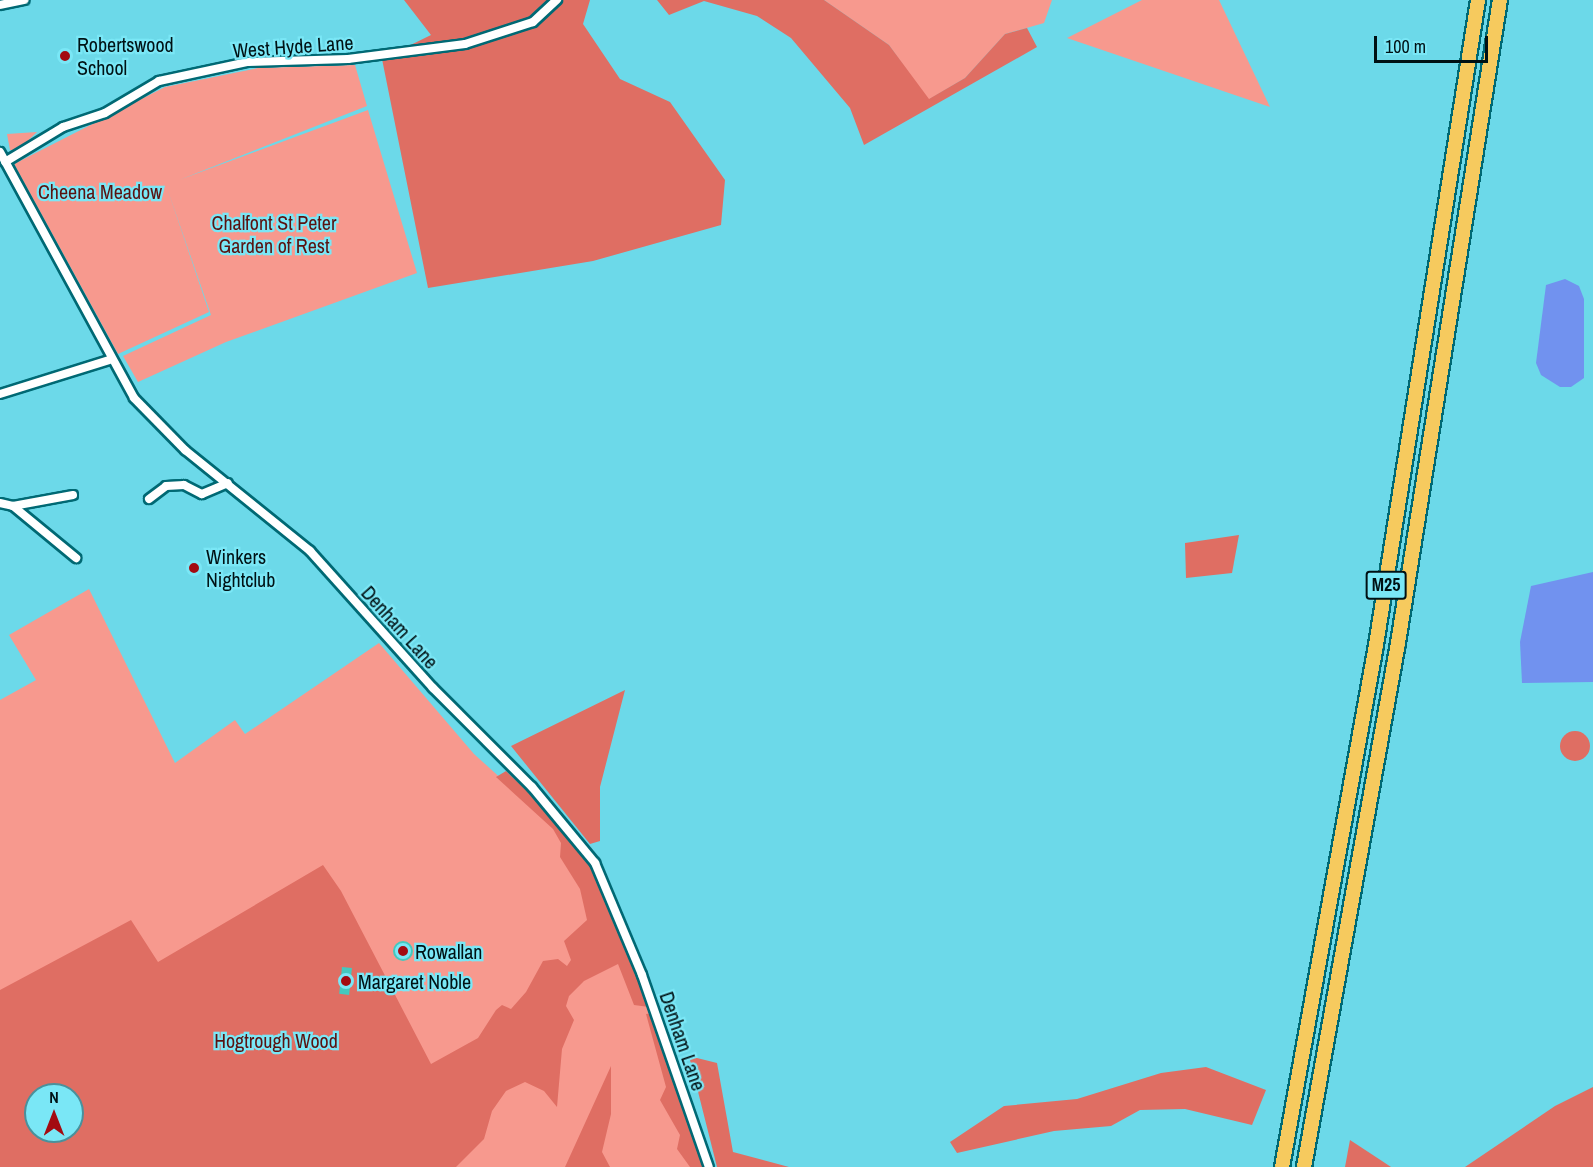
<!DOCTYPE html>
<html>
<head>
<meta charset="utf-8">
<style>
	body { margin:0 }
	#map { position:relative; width:1593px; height:1167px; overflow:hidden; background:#6cd9e9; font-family:"Archivo Narrow",sans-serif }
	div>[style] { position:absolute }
	.green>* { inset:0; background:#f7998e }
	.forest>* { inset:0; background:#df6e63 }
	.round { border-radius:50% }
	.water>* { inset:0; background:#7192ef }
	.building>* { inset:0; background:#44c9be; transform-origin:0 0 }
	.roads { filter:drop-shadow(2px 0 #006974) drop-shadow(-2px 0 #006974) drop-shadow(0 2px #006974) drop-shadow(0 -2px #006974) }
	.minor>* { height:8px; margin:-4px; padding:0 4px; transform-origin:4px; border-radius:4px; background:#fff }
	.motorway>* { height:14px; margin:-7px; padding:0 7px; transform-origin:7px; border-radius:7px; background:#f6ca5e }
	.dots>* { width:16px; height:16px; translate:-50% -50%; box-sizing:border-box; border:3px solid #7ae7f6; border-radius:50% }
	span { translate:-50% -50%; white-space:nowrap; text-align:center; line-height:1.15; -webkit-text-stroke:4.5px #7ae7f6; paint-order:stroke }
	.shield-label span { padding:2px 4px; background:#7ae7f6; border:2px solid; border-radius:4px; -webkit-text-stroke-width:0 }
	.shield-label { font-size:18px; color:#001114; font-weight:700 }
	.poi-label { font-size:20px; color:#001114 }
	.left { translate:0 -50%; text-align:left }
	.street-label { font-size:20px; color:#001114 }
	.park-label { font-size:20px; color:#5a1210 }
	.north { position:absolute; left:24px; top:1083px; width:60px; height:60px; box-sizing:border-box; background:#7ae7f6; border:2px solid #49919c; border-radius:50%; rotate:0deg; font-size:16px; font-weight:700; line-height:24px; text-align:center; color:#001114 }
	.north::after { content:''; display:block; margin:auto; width:21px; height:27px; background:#a30b11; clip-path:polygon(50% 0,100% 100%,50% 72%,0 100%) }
	.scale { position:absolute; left:1374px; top:36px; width:114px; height:27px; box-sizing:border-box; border:3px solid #001114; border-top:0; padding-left:8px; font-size:18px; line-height:21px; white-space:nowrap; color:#001114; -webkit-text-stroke:4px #7ae7f6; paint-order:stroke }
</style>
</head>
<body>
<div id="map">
	<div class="green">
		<i style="clip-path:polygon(824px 0,1052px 0,1044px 23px,1005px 34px,965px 78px,928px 100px,889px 45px)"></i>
		<i style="clip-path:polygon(1142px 0,1219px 0,1270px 107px,1067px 38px)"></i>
		<i style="clip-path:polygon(355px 65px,367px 106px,179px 180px,368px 110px,417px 273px,226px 342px,138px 382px,123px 356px,211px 315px,166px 185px,209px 312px,118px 354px,14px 164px,165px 87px,258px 68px)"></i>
		<i style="clip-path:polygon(37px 132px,17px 151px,10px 150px,7px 134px)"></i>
		<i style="clip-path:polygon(evenodd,89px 589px,175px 763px,235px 720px,245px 734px,379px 643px,474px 754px,556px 828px,590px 868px,598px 950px,637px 955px,703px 1167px,0 1167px,0 700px,36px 680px,9px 635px,89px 589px,36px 1095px,72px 1095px,72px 1131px,36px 1131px,36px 1095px)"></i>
	</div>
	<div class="forest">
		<i style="clip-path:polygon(404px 0,590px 0,583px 24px,620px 79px,670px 102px,725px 180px,721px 225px,593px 261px,428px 288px,382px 59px,431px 35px)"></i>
		<i style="clip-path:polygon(657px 0,824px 0,889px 45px,929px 99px,965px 78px,1005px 34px,1027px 28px,1037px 47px,864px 145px,850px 108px,791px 38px,757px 16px,704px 1px,669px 15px)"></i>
		<i style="clip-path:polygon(1239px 535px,1232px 573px,1186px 578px,1185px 543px)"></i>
		<i style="clip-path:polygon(625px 690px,600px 787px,600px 841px,590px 844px,511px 746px)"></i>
		<i class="round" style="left:1560px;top:731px;width:30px;height:30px"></i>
		<i style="clip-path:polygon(evenodd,506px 771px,542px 805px,591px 867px,649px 1007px,634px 1005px,618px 964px,584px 981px,569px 996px,566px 1006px,574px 1020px,562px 1049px,557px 1107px,544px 1091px,525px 1082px,506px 1091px,492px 1111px,484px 1139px,456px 1167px,0 1167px,0 990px,131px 920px,158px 962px,323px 865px,341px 891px,431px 1064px,478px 1038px,496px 1010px,502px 1005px,511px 1009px,526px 992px,543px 961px,558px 959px,567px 966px,571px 960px,564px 941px,587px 920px,580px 889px,560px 857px,561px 843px,553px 829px,496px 777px,506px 771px,36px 1095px,72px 1095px,72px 1131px,36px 1131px,36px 1095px)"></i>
		<i style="clip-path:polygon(654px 1013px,688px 1114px,703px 1167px,690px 1167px,677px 1149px,680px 1135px,660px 1100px,666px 1087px,646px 1014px)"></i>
		<i style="clip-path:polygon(689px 1056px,717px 1063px,733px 1152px,789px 1167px,717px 1167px)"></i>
		<i style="clip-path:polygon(611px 1066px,611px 1114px,602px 1152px,610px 1167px,565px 1167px)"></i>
		<i style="clip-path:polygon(1206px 1067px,1266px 1090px,1252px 1125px,1185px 1109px,1140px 1110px,1111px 1126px,1054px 1131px,957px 1153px,950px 1142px,1004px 1106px,1077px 1099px,1161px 1073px)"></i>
		<i style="clip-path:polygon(1593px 1087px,1593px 1167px,1465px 1167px,1555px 1106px)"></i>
		<i style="clip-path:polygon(1350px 1140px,1382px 1161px,1391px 1167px,1345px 1167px)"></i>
	</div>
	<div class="water">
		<i style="clip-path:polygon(1565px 279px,1579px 286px,1584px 299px,1584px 378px,1571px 387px,1560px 387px,1541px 375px,1536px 363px,1546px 285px)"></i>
		<i style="clip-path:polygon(1593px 572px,1593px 682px,1522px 683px,1520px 642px,1531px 586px)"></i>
	</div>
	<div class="building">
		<i class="round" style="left:393px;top:941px;width:20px;height:20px"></i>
		<i style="left:342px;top:967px;width:10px;height:27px;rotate:6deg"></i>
	</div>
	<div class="roads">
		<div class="minor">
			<i style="left:0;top:5px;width:25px;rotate:-12deg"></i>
			<i style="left:0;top:152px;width:280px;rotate:61.4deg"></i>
			<i style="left:134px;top:398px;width:73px;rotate:45.6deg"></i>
			<i style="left:185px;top:450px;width:161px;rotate:38.9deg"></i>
			<i style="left:310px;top:551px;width:184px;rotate:48.1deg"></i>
			<i style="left:433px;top:688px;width:140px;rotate:45deg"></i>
			<i style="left:532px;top:787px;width:99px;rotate:50.3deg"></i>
			<i style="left:595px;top:863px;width:121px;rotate:67.2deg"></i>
			<i style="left:642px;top:975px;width:203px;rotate:70.8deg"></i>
			<i style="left:5px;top:162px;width:68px;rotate:-31.1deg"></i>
			<i style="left:63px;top:127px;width:44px;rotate:-18.4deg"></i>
			<i style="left:105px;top:113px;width:63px;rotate:-30.7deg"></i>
			<i style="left:159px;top:81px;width:91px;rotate:-12.1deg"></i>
			<i style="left:248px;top:62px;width:100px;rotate:-1.7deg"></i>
			<i style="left:348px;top:59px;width:118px;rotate:-7.3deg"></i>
			<i style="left:465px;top:44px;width:71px;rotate:-17.9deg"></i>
			<i style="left:533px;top:22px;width:33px;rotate:-43deg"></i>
			<i style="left:0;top:394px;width:114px;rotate:-17.3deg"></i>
			<i style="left:149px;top:499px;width:21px;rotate:-37deg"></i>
			<i style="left:166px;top:486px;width:18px;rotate:-3deg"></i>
			<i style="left:184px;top:485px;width:20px;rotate:27deg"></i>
			<i style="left:202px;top:494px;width:28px;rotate:-23deg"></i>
			<i style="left:0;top:503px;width:13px;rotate:13deg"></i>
			<i style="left:13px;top:506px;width:61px;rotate:-10.4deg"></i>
			<i style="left:13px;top:506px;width:82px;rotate:39.5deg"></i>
		</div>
		<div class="motorway">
			<i style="left:1282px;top:1167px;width:530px;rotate:-79.79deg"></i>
			<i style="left:1376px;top:645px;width:653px;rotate:-81.01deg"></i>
			<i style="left:1304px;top:1167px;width:532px;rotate:-79.83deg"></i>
			<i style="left:1398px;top:643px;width:651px;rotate:-80.99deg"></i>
		</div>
	</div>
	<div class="dots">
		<i style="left:65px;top:56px;background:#a30b11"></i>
		<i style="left:194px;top:568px;background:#a30b11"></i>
		<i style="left:403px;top:951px;background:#a30b11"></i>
		<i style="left:346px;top:981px;background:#a30b11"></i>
	</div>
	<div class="shield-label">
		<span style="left:1386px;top:585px">M25</span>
	</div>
	<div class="poi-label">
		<span class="left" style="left:77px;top:56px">Robertswood<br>School</span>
		<span class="left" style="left:206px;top:568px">Winkers<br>Nightclub</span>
		<span class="left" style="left:415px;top:951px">Rowallan</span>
		<span class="left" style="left:358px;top:981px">Margaret Noble</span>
	</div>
	<div class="street-label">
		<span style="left:293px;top:46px;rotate:-4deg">West Hyde Lane</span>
		<span style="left:400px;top:627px;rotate:48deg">Denham Lane</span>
		<span style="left:683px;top:1041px;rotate:71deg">Denham Lane</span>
	</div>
	<div class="park-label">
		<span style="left:100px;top:191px">Cheena Meadow</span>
		<span style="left:274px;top:234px">Chalfont St Peter<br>Garden of Rest</span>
		<span style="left:276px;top:1040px">Hogtrough Wood</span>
	</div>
	<div class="north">N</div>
	<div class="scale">100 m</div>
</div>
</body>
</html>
